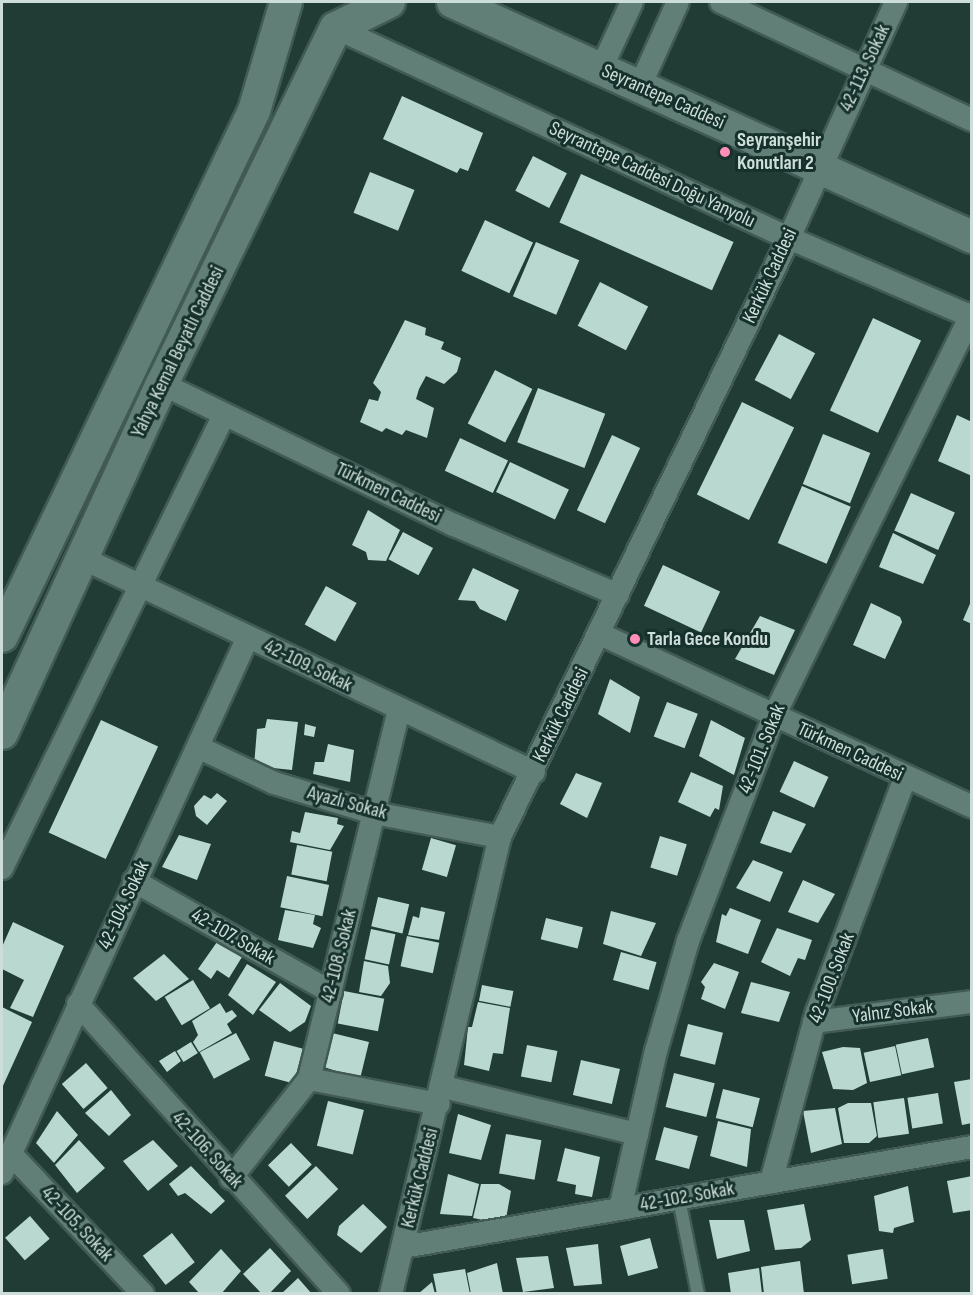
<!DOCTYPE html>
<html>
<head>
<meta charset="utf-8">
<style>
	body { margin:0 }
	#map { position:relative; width:973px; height:1295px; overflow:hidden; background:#203c35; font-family:"Sofia Sans Condensed",sans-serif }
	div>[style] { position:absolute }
	.building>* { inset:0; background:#b9d9d0; transform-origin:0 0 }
	.roads { filter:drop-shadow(2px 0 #425a55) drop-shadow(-2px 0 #425a55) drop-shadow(0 2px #425a55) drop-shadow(0 -2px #425a55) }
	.lane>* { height:12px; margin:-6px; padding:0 6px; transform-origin:6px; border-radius:6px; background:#627f77 }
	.street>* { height:22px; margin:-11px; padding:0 11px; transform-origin:11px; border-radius:11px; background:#627f77 }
	.secondary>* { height:32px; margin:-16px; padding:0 16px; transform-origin:16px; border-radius:16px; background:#627f77 }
	.dots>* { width:16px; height:16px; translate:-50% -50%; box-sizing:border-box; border:3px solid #16312b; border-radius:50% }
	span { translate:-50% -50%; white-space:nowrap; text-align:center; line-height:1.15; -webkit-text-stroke:6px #16312b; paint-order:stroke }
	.street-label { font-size:20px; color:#cdddd9 }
	.poi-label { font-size:20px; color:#cdddd9; font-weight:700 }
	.left { translate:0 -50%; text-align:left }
	.frame { position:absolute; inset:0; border:3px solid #cdddd9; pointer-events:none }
</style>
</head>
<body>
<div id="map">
	<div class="building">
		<i style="clip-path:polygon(402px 96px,483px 133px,468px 171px,460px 168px,457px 173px,383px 139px)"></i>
		<i style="left:533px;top:156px;width:38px;height:39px;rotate:27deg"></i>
		<i style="left:370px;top:172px;width:48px;height:44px;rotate:22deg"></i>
		<i style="left:581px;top:174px;width:167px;height:53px;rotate:24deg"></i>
		<i style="left:485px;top:220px;width:53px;height:56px;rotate:25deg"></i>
		<i style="left:536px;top:242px;width:47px;height:59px;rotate:23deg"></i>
		<i style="left:600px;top:282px;width:54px;height:49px;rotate:27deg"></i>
		<i style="left:873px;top:318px;width:53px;height:102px;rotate:25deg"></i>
		<i style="clip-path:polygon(405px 320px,426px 328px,425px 335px,444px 342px,441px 349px,461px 358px,457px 372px,444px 384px,426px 376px,419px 389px,416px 399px,434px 408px,427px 438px,406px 430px,402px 435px,386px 428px,382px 432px,360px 422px,369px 399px,378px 401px,381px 392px,373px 383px)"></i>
		<i style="left:779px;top:334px;width:41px;height:52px;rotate:28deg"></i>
		<i style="left:495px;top:370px;width:42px;height:60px;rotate:27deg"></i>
		<i style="left:538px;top:388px;width:72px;height:58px;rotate:21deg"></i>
		<i style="left:742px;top:402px;width:58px;height:103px;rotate:26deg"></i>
		<i style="clip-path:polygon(957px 415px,972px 422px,972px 476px,938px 461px)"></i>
		<i style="left:823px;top:434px;width:51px;height:54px;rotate:22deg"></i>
		<i style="left:612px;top:435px;width:31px;height:83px;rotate:25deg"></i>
		<i style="left:460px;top:438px;width:53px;height:36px;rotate:25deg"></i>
		<i style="left:510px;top:462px;width:65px;height:33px;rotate:25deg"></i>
		<i style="left:802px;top:486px;width:53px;height:62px;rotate:23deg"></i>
		<i style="left:911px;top:493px;width:48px;height:41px;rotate:24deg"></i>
		<i style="clip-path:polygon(368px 510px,400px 530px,386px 561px,368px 560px,366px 552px,352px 545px)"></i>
		<i style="left:403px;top:532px;width:34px;height:31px;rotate:28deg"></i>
		<i style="clip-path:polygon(893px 533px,936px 555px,923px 584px,879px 567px)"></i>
		<i style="left:663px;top:565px;width:63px;height:45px;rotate:25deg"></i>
		<i style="clip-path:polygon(473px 568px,519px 590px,506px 621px,480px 609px,475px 601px,458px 600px)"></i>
		<i style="left:326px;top:586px;width:35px;height:44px;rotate:29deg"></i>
		<i style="clip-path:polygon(972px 599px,972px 624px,963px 620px)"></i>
		<i style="clip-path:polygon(871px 603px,900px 617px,902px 622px,885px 659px,853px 645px)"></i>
		<i style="clip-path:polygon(760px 616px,795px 630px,774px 675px,735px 659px)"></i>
		<i style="clip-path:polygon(610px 679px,640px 697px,630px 733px,598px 714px)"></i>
		<i style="left:667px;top:702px;width:33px;height:37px;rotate:21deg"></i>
		<i style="clip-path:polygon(267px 719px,298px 722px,292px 770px,254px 766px,257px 729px,265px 728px)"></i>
		<i style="left:101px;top:720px;width:63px;height:124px;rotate:25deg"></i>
		<i style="clip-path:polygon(711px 720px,745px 738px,734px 775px,699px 756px)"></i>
		<i style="clip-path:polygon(305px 724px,316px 727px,314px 737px,304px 735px)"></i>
		<i style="clip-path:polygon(328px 744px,354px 750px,350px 782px,313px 774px,315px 762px,324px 762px)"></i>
		<i style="left:794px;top:761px;width:38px;height:34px;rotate:25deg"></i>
		<i style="clip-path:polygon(691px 772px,723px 786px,719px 810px,715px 808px,710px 817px,678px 802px)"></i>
		<i style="clip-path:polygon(576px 773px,602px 783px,587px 818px,560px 804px)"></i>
		<i style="clip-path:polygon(217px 793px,227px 801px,207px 825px,196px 816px,194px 806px,204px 795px,211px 799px)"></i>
		<i style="clip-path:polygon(773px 811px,806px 824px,791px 853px,760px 843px)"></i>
		<i style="clip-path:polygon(305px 812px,338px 818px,337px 824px,344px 826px,330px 850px,290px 842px,292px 831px,300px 833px)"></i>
		<i style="clip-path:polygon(179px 835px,211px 844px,197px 880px,162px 867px)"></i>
		<i style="left:660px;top:836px;width:28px;height:33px;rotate:17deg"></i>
		<i style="left:431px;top:838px;width:26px;height:33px;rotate:16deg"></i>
		<i style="left:297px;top:845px;width:36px;height:30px;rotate:11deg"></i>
		<i style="clip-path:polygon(753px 860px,783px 872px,770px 902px,736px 888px)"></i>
		<i style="left:287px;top:876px;width:43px;height:32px;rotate:12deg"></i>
		<i style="clip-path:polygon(803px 880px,835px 894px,818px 923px,788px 912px)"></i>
		<i style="left:378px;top:897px;width:32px;height:30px;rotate:13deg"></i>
		<i style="clip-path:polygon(421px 907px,445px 912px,439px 940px,408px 935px,413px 916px,419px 918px)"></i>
		<i style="clip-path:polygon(730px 908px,761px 920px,748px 954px,716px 942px,722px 914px,726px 916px)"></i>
		<i style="clip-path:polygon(285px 910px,315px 915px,313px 924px,321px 928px,313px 948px,278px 940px)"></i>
		<i style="clip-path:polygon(611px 911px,656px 923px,641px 956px,603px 944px)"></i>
		<i style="left:546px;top:918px;width:38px;height:22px;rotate:14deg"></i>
		<i style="clip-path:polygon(13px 922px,64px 946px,33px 1017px,10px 1008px,24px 980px,2px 969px,2px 947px)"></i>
		<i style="clip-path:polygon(777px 928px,812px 940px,805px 960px,798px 958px,790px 976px,761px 962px)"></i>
		<i style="left:371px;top:929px;width:25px;height:31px;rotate:12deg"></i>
		<i style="left:407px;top:936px;width:33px;height:31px;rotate:12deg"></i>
		<i style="clip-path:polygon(217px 942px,242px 957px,229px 978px,217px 970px,211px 979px,198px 969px)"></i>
		<i style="left:621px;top:952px;width:37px;height:29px;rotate:16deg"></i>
		<i style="clip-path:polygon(164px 954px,189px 979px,156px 1001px,133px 978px)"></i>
		<i style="clip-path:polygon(364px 961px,388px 966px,390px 983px,381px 996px,359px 992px)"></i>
		<i style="clip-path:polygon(714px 963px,739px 972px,725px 1009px,701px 999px,705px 987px,701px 982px)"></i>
		<i style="clip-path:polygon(247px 964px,276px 982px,253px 1015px,228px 995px)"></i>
		<i style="left:193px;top:980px;width:33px;height:33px;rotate:59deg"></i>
		<i style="clip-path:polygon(751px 982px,790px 992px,779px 1022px,741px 1013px)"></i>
		<i style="clip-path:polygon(280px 983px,311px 1006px,305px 1022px,290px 1032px,259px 1010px)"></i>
		<i style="left:482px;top:985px;width:32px;height:16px;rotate:11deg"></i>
		<i style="left:344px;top:991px;width:41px;height:33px;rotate:11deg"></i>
		<i style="clip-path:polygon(478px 1002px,510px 1008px,503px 1054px,493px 1053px,489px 1071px,464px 1065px,468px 1027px,472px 1027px)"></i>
		<i style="clip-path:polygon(220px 1003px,226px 1013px,232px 1010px,237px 1016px,227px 1024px,232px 1033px,199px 1052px,193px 1042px,198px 1035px,192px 1021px)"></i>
		<i style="clip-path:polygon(2px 1007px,32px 1022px,2px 1088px)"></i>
		<i style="left:688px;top:1024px;width:36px;height:33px;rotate:14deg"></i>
		<i style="left:236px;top:1033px;width:30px;height:41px;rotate:62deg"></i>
		<i style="clip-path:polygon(332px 1033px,369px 1042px,360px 1079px,321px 1066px)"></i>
		<i style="left:928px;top:1038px;width:30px;height:33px;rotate:78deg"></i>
		<i style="left:274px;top:1041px;width:30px;height:36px;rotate:15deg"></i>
		<i style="left:191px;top:1042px;width:13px;height:17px;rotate:58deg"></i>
		<i style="left:527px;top:1045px;width:31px;height:32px;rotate:11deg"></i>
		<i style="left:895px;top:1046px;width:30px;height:32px;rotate:78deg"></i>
		<i style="clip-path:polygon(843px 1047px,860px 1048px,867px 1083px,853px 1090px,833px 1089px,822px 1052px)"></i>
		<i style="clip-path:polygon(175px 1051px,181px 1061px,167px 1072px,159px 1061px)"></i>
		<i style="left:581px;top:1060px;width:40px;height:36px;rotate:13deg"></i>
		<i style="left:86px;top:1063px;width:33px;height:32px;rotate:49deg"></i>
		<i style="left:674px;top:1073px;width:42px;height:35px;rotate:14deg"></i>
		<i style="clip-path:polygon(972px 1079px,972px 1123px,962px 1125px,954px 1082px)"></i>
		<i style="left:723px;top:1089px;width:38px;height:30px;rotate:14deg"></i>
		<i style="clip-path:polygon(111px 1090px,131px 1115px,109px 1136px,85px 1113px)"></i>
		<i style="left:938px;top:1093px;width:31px;height:31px;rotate:81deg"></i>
		<i style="left:904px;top:1098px;width:36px;height:31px;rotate:82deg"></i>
		<i style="left:328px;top:1101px;width:37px;height:46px;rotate:14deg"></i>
		<i style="clip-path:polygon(848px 1103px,871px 1103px,877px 1136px,869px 1143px,844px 1143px,838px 1108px)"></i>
		<i style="clip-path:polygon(835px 1108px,842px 1144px,811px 1153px,803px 1111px)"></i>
		<i style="clip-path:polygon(57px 1111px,78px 1135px,54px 1163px,36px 1143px)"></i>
		<i style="clip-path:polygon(458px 1114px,491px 1125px,481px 1160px,449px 1153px)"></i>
		<i style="clip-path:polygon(718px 1121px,751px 1129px,747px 1167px,710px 1156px)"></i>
		<i style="left:664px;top:1127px;width:35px;height:34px;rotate:15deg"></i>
		<i style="left:506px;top:1134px;width:36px;height:40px;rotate:10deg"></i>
		<i style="clip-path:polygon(79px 1140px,105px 1168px,77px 1193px,55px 1165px)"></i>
		<i style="clip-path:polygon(153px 1140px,178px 1166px,148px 1191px,123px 1161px)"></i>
		<i style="left:291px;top:1143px;width:30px;height:32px;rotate:46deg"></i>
		<i style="clip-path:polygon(565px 1148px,600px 1157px,592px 1197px,575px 1194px,576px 1185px,557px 1181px)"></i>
		<i style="clip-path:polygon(191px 1166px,225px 1201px,211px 1214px,185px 1193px,178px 1196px,169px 1184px)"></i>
		<i style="left:316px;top:1166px;width:32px;height:43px;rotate:46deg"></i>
		<i style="clip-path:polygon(448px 1174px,479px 1184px,472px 1216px,440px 1214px)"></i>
		<i style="clip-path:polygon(972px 1176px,972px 1210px,953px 1213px,947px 1181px)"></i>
		<i style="clip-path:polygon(481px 1184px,499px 1184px,511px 1191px,505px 1224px,473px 1218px)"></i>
		<i style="clip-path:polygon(908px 1186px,914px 1222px,894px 1228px,893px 1233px,879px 1231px,874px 1196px)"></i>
		<i style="clip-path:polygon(363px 1204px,387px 1227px,361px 1253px,337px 1235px,339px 1226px)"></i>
		<i style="clip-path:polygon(804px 1204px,811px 1240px,801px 1248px,775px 1250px,767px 1210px)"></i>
		<i style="left:30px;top:1216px;width:30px;height:33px;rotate:49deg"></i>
		<i style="clip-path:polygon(709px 1220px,744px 1220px,750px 1251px,717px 1259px)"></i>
		<i style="left:172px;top:1233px;width:37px;height:37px;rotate:52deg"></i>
		<i style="left:650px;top:1238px;width:31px;height:31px;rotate:75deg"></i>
		<i style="clip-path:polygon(598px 1244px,602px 1284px,574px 1286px,566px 1248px)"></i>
		<i style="clip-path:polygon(270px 1248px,291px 1271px,269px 1294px,262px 1294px,243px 1274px)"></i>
		<i style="clip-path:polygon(221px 1249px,241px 1271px,221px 1294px,200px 1294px,189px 1282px)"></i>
		<i style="left:883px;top:1249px;width:30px;height:36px;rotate:81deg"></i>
		<i style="clip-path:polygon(548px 1256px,554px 1288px,523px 1292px,516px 1258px)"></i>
		<i style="clip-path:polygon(800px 1261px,804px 1294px,764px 1294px,761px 1267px)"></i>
		<i style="clip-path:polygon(497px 1263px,503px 1294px,471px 1294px,467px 1273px)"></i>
		<i style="clip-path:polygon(759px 1268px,762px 1294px,731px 1294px,728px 1273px)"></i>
		<i style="clip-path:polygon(465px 1269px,470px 1294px,437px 1294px,433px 1274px)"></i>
		<i style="clip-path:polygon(298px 1278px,312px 1294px,281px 1294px)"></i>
		<i style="clip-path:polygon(432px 1282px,435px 1294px,418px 1294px)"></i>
	</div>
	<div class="roads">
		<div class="lane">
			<i style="left:679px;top:1199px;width:97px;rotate:78.7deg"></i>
		</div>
		<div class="street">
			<i style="left:721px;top:2px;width:277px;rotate:25.2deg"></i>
			<i style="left:336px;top:28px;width:499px;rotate:24.9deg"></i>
			<i style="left:789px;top:238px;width:199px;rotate:23.3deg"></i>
			<i style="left:601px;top:69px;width:74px;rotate:-65.2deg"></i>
			<i style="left:640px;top:86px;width:92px;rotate:-65.7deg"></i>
			<i style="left:162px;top:384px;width:324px;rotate:25.8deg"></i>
			<i style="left:454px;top:525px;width:178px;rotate:23.1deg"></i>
			<i style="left:82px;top:558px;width:500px;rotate:25.34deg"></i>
			<i style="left:600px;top:634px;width:410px;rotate:24.9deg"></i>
			<i style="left:200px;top:748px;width:82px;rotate:25.3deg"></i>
			<i style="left:274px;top:783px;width:104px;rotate:16.7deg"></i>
			<i style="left:374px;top:813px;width:128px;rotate:10.8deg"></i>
			<i style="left:2px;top:868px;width:504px;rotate:-63.89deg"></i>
			<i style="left:134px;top:881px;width:226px;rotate:29.4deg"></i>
			<i style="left:78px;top:1004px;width:390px;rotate:48deg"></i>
			<i style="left:814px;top:1022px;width:159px;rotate:-7.2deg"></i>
			<i style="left:309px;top:1079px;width:132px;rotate:10.9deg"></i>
			<i style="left:444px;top:1087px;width:199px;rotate:13.7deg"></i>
			<i style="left:11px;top:1154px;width:192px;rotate:46.7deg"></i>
			<i style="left:2px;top:1173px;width:590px;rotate:-65.35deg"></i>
			<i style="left:231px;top:1178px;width:126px;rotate:-51.8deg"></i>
			<i style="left:309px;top:1079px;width:380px;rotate:-76.3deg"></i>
			<i style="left:771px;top:1182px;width:176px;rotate:-74.9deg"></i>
			<i style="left:817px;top:1012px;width:250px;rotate:-69.4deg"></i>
			<i style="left:620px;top:1209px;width:162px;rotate:-77.2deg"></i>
			<i style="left:656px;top:1051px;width:115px;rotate:-73.8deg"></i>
			<i style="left:688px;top:941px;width:241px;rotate:-69.1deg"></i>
			<i style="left:774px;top:716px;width:448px;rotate:-63.8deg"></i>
			<i style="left:403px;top:1247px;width:578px;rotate:-9.97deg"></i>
			<i style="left:391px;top:1294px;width:470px;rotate:-76.6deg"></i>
			<i style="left:500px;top:837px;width:665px;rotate:-64.24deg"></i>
			<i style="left:789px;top:238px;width:259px;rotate:-65.6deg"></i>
		</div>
		<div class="secondary">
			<i style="left:453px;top:2px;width:570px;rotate:24.36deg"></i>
			<i style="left:2px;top:636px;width:582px;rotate:-64.36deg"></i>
			<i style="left:254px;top:111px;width:114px;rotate:-73.6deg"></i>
			<i style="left:2px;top:733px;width:384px;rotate:-65.4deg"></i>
			<i style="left:162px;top:384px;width:396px;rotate:-64deg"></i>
			<i style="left:336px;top:28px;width:59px;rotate:-26.1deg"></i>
		</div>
	</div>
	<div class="dots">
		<i style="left:725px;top:152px;background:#ff8eb9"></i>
		<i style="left:635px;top:639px;background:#ff8eb9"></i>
	</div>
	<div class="street-label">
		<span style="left:865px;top:68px;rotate:-65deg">42-113. Sokak</span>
		<span style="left:663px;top:97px;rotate:24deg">Seyrantepe Caddesi</span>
		<span style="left:652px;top:175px;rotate:25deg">Seyrantepe Caddesi Doğu Yanyolu</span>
		<span style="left:770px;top:276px;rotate:-65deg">Kerkük Caddesi</span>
		<span style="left:178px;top:352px;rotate:-64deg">Yahya Kemal Beyatlı Caddesi</span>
		<span style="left:388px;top:493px;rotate:26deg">Türkmen Caddesi</span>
		<span style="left:308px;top:666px;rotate:26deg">42-109. Sokak</span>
		<span style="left:561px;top:715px;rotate:-64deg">Kerkük Caddesi</span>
		<span style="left:762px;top:749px;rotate:-68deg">42-101. Sokak</span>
		<span style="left:850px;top:752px;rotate:25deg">Türkmen Caddesi</span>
		<span style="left:347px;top:803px;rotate:15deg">Ayazlı Sokak</span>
		<span style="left:124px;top:905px;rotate:-65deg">42-104. Sokak</span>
		<span style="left:233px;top:937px;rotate:30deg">42-107. Sokak</span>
		<span style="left:339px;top:956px;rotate:-76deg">42-108. Sokak</span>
		<span style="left:832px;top:978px;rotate:-69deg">42-100. Sokak</span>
		<span style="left:893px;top:1012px;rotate:-7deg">Yalnız Sokak</span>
		<span style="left:207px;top:1150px;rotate:48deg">42-106. Sokak</span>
		<span style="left:420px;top:1178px;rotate:-76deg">Kerkük Caddesi</span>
		<span style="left:687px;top:1197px;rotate:-10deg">42-102. Sokak</span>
		<span style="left:77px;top:1224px;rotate:47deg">42-105. Sokak</span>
	</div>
	<div class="poi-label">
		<span class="left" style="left:737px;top:152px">Seyranşehir<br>Konutları 2</span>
		<span class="left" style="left:647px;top:639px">Tarla Gece Kondu</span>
	</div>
	<div class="frame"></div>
</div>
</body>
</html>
